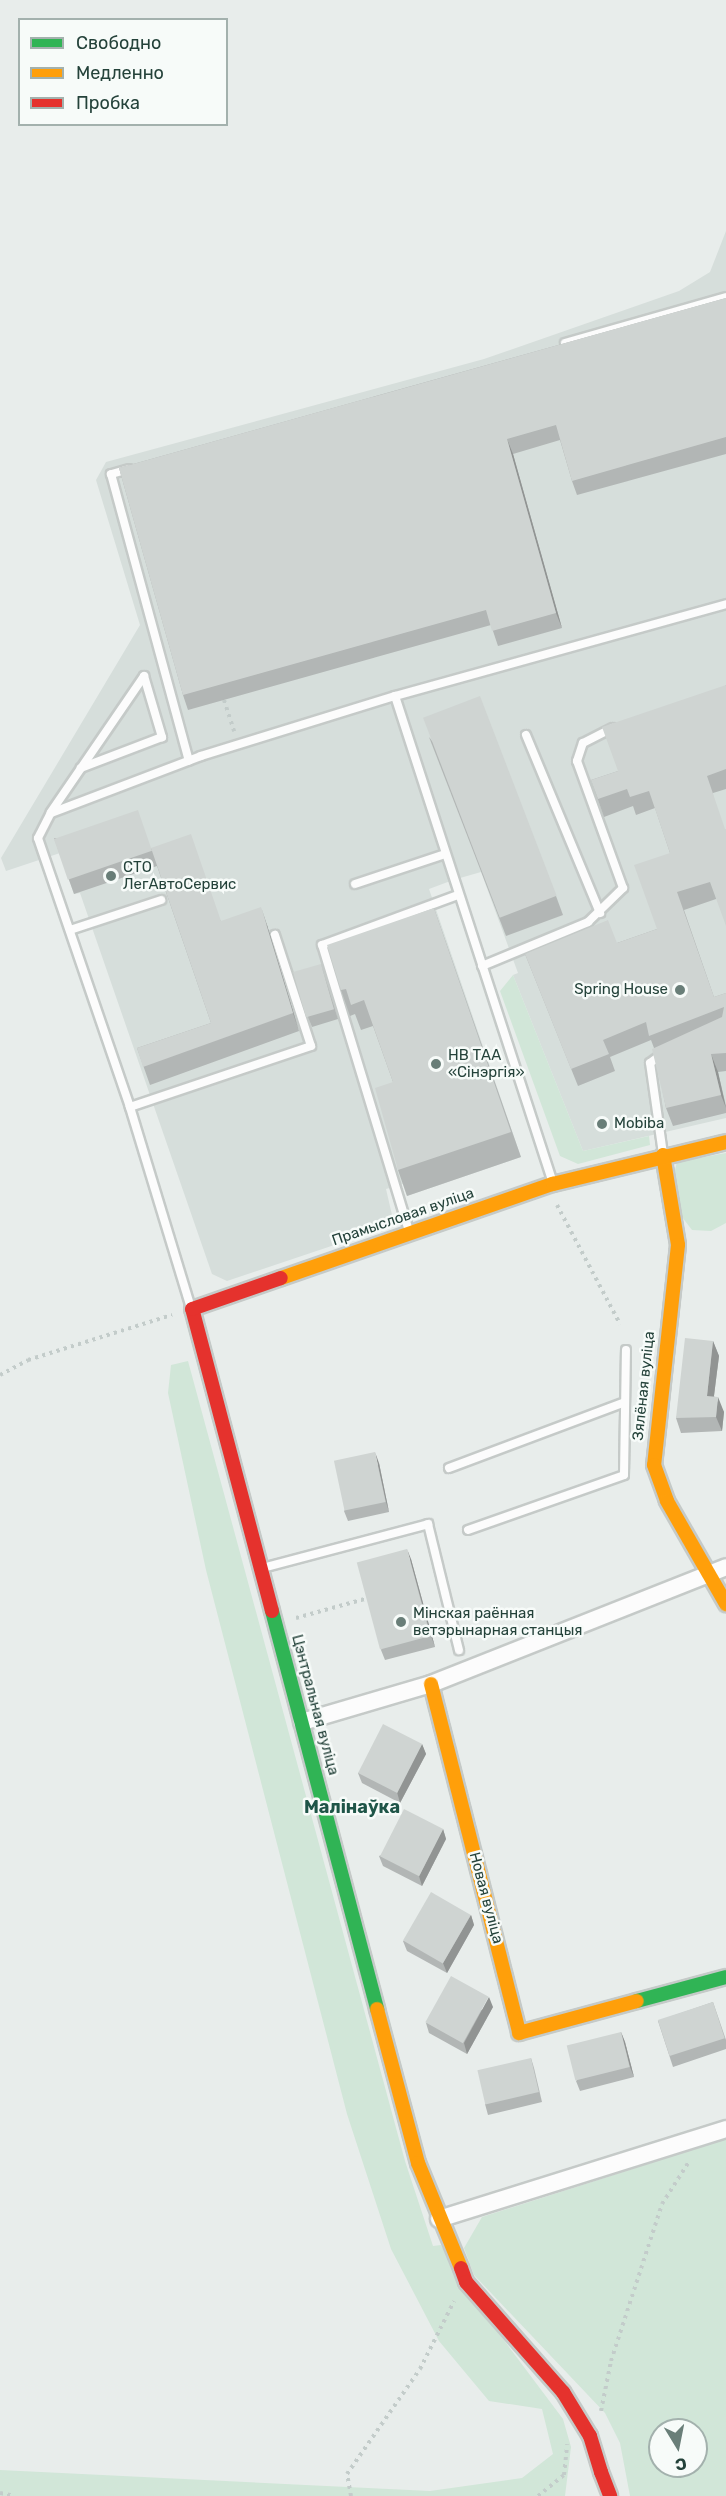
<!DOCTYPE html>
<html>
<head>
<meta charset="utf-8">
<style>
	body { margin:0 }
	#map { position:relative; width:726px; height:2496px; overflow:hidden; background:#e8edeb; font-family:Rubik,sans-serif }
	div>[style] { position:absolute }
	.built>* { inset:0; background:#d6dedb }
	.green>* { inset:0; background:#d1e6d8 }
	.path>* { height:4px; margin-top:-2px; transform-origin:0; background:repeating-linear-gradient(90deg,#c3ccca 0 3px,transparent 0 7.5px) }
	.roads { filter:drop-shadow(2px 0 #c5cac8) drop-shadow(-2px 0 #c5cac8) drop-shadow(0 2px #c5cac8) drop-shadow(0 -2px #c5cac8) }
	.lane>* { height:8px; margin:-4px; padding:0 4px; transform-origin:4px; border-radius:4px; background:#fcfcfc }
	.street>* { height:16px; margin:-8px; padding:0 8px; transform-origin:8px; border-radius:8px; background:#fcfcfc }
	.fast>* { height:14px; margin:-7px; padding:0 7px; transform-origin:7px; border-radius:7px; background:#30b455 }
	.slow>* { height:14px; margin:-7px; padding:0 7px; transform-origin:7px; border-radius:7px; background:#ff9f0a }
	.jam>* { height:14px; margin:-7px; padding:0 7px; transform-origin:7px; border-radius:7px; background:#e5322d }
	.wall>* { inset:0; background:#b2b6b5 }
	.shaded-wall>* { inset:0; background:#919493 }
	.building>* { inset:0; background:#cfd4d2; transform-origin:0 0 }
	.dots>* { width:16px; height:16px; translate:-50% -50%; box-sizing:border-box; border:3px solid #f7fbf9; border-radius:50% }
	span { translate:-50% -50%; white-space:nowrap; text-align:center; line-height:1.15; -webkit-text-stroke:5px #f7fbf9; paint-order:stroke }
	.poi-label { font-size:15px; color:#24423a }
	.left { translate:0 -50%; text-align:left }
	.right { translate:-100% -50%; text-align:right }
	.street-label { font-size:15px; color:#24423a }
	.quarter-label { font-size:18px; color:#1f5548; font-weight:700 }
	.legend { position:absolute; left:18px; top:18px; width:210px; height:108px; box-sizing:border-box; background:#f7fbf9; border:2px solid #a3b1ad; margin:0; padding:8px 10px; list-style:none; font-size:18px; color:#24423a }
	.legend li { display:flex; align-items:center; gap:12px; height:30px }
	.legend b { width:30px; border:2px solid #a3b1ad }
	.north { position:absolute; left:648px; top:2418px; width:60px; height:60px; box-sizing:border-box; background:#f7fbf9; border:2px solid #a3b1ad; border-radius:50%; rotate:170deg; font-size:16px; font-weight:700; line-height:24px; text-align:center; color:#24423a }
	.north::after { content:''; display:block; margin:auto; width:21px; height:27px; background:#697e78; clip-path:polygon(50% 0,100% 100%,50% 72%,0 100%) }
</style>
</head>
<body>
<div id="map">
	<div class="built">
		<i style="clip-path:polygon(726px 231px,726px 1118px,583px 1151px,513px 975px,518px 973px,481px 872px,453px 880px,429px 889px,521px 1157px,407px 1196px,403px 1184px,386px 1189px,392px 1215px,382px 1229px,227px 1281px,212px 1274px,80px 893px,74px 894px,60px 853px,6px 871px,1px 858px,140px 625px,96px 480px,106px 462px,484px 359px,679px 291px,710px 272px)"></i>
	</div>
	<div class="green">
		<i style="clip-path:polygon(513px 975px,583px 1151px,649px 1136px,650px 1145px,578px 1164px,560px 1156px,500px 991px)"></i>
		<i style="clip-path:polygon(726px 1153px,726px 1223px,711px 1231px,692px 1230px,682px 1217px,673px 1178px,677px 1162px)"></i>
		<i style="clip-path:polygon(188px 1361px,405px 2161px,433px 2246px,441px 2245px,479px 2307px,563px 2419px,571px 2447px,565px 2496px,0 2496px,0 2470px,430px 2491px,522px 2478px,553px 2454px,542px 2409px,489px 2401px,439px 2341px,391px 2249px,347px 2114px,206px 1570px,168px 1393px,171px 1365px)"></i>
		<i style="clip-path:polygon(evenodd,726px 2139px,726px 2496px,630px 2496px,620px 2443px,605px 2413px,474px 2275px,464px 2248px,482px 2217px,726px 2139px,660px 2430px,696px 2430px,696px 2466px,660px 2466px,660px 2430px)"></i>
	</div>
	<div class="path">
		<i style="left:224px;top:700px;width:33px;rotate:72deg"></i>
		<i style="left:557px;top:1205px;width:135px;rotate:62.1deg"></i>
		<i style="left:0;top:1375px;width:32px;rotate:-28deg"></i>
		<i style="left:28px;top:1360px;width:151px;rotate:-17.4deg"></i>
		<i style="left:296px;top:1618px;width:75px;rotate:-15.5deg"></i>
		<i style="left:601px;top:2411px;width:51px;rotate:-78.7deg"></i>
		<i style="left:611px;top:2361px;width:165px;rotate:-72deg"></i>
		<i style="left:662px;top:2204px;width:52px;rotate:-57.5deg"></i>
		<i style="left:0;top:2493px;width:15px;rotate:11deg"></i>
		<i style="left:351px;top:2496px;width:22px;rotate:-100deg"></i>
		<i style="left:347px;top:2474px;width:128px;rotate:-55.2deg"></i>
		<i style="left:420px;top:2369px;width:76px;rotate:-63.4deg"></i>
		<i style="left:538px;top:2496px;width:33px;rotate:-39deg"></i>
		<i style="left:564px;top:2475px;width:31px;rotate:-84deg"></i>
	</div>
	<div class="roads">
		<div class="lane">
			<i style="left:565px;top:343px;width:167px;rotate:-15.9deg"></i>
			<i style="left:129px;top:469px;width:19px;rotate:164deg"></i>
			<i style="left:111px;top:474px;width:297px;rotate:74.8deg"></i>
			<i style="left:395px;top:696px;width:512px;rotate:72.03deg"></i>
			<i style="left:526px;top:735px;width:193px;rotate:67.4deg"></i>
			<i style="left:51px;top:812px;width:165px;rotate:-55.6deg"></i>
			<i style="left:144px;top:676px;width:64px;rotate:73.6deg"></i>
			<i style="left:162px;top:737px;width:87px;rotate:159.1deg"></i>
			<i style="left:355px;top:884px;width:95px;rotate:-18.4deg"></i>
			<i style="left:70px;top:930px;width:96px;rotate:-18.2deg"></i>
			<i style="left:482px;top:966px;width:115px;rotate:-22.5deg"></i>
			<i style="left:588px;top:922px;width:49px;rotate:-44.2deg"></i>
			<i style="left:623px;top:888px;width:135px;rotate:-109.9deg"></i>
			<i style="left:577px;top:761px;width:19px;rotate:-72deg"></i>
			<i style="left:583px;top:743px;width:33px;rotate:-27deg"></i>
			<i style="left:130px;top:1107px;width:191px;rotate:-18.6deg"></i>
			<i style="left:311px;top:1046px;width:117px;rotate:-108deg"></i>
			<i style="left:663px;top:1154px;width:92px;rotate:-98.1deg"></i>
			<i style="left:650px;top:1063px;width:17px;rotate:-36deg"></i>
			<i style="left:409px;top:1231px;width:299px;rotate:-106.9deg"></i>
			<i style="left:322px;top:945px;width:145px;rotate:-20.2deg"></i>
			<i style="left:191px;top:1308px;width:210px;rotate:-106.9deg"></i>
			<i style="left:130px;top:1107px;width:284px;rotate:-108.9deg"></i>
			<i style="left:38px;top:838px;width:28px;rotate:-63deg"></i>
			<i style="left:51px;top:813px;width:160px;rotate:-20.8deg"></i>
			<i style="left:201px;top:756px;width:203px;rotate:-17.2deg"></i>
			<i style="left:395px;top:696px;width:344px;rotate:-15.5deg"></i>
			<i style="left:449px;top:1468px;width:186px;rotate:-20.5deg"></i>
			<i style="left:468px;top:1530px;width:165px;rotate:-19.4deg"></i>
			<i style="left:624px;top:1475px;width:125px;rotate:-89.1deg"></i>
			<i style="left:262px;top:1568px;width:172px;rotate:-14.8deg"></i>
			<i style="left:428px;top:1524px;width:130px;rotate:76.2deg"></i>
		</div>
		<div class="street">
			<i style="left:302px;top:1722px;width:134px;rotate:-16.4deg"></i>
			<i style="left:431px;top:1684px;width:317px;rotate:-21.6deg"></i>
			<i style="left:439px;top:2219px;width:301px;rotate:-17.4deg"></i>
		</div>
		<div class="fast">
			<i style="left:272px;top:1611px;width:412px;rotate:75.2deg"></i>
			<i style="left:637px;top:2001px;width:92px;rotate:-15.1deg"></i>
		</div>
		<div class="slow">
			<i style="left:663px;top:1155px;width:91px;rotate:80.5deg"></i>
			<i style="left:678px;top:1245px;width:221px;rotate:96.2deg"></i>
			<i style="left:654px;top:1465px;width:38px;rotate:70deg"></i>
			<i style="left:667px;top:1501px;width:119px;rotate:60.2deg"></i>
			<i style="left:281px;top:1278px;width:288px;rotate:-19.1deg"></i>
			<i style="left:553px;top:1184px;width:178px;rotate:-13.6deg"></i>
			<i style="left:431px;top:1684px;width:360px;rotate:75.8deg"></i>
			<i style="left:519px;top:2033px;width:122px;rotate:-15.2deg"></i>
			<i style="left:377px;top:2009px;width:159px;rotate:75.1deg"></i>
			<i style="left:418px;top:2163px;width:113px;rotate:67.7deg"></i>
		</div>
		<div class="jam">
			<i style="left:272px;top:1611px;width:312px;rotate:-104.8deg"></i>
			<i style="left:192px;top:1309px;width:94px;rotate:-19.2deg"></i>
			<i style="left:461px;top:2268px;width:15px;rotate:70deg"></i>
			<i style="left:466px;top:2282px;width:147px;rotate:48.6deg"></i>
			<i style="left:563px;top:2392px;width:52px;rotate:58.5deg"></i>
			<i style="left:590px;top:2436px;width:38px;rotate:73deg"></i>
			<i style="left:601px;top:2472px;width:26px;rotate:69deg"></i>
		</div>
	</div>
	<div class="wall">
		<i style="clip-path:polygon(726px 298px,726px 454px,577px 495px,572px 481px,560px 440px,513px 454px,562px 628px,498px 646px,491px 625px,188px 710px,183px 695px,119px 468px)"></i>
		<i style="clip-path:polygon(726px 685px,726px 789px,713px 793px,716px 899px,684px 910px,714px 997px,726px 993px,726px 1071px,718px 1072px,726px 1106px,726px 1113px,673px 1126px,666px 1108px,654px 1048px,651px 1040px,610px 1057px,615px 1071px,578px 1086px,525px 954px,617px 943px,657px 929px,670px 853px,655px 808px,636px 815px,633px 806px,604px 817px,591px 780px,618px 771px)"></i>
		<i style="clip-path:polygon(429px 737px,556px 896px,563px 915px,506px 936px)"></i>
		<i style="clip-path:polygon(54px 838px,151px 848px,221px 921px,267px 925px,299px 1031px,150px 1085px,137px 1048px,211px 1023px,157px 866px,74px 894px)"></i>
		<i style="clip-path:polygon(434px 908px,521px 1157px,407px 1196px,398px 1170px,393px 1082px,373px 1026px,361px 1030px,355px 1014px,350px 1016px,341px 990px)"></i>
		<i style="clip-path:polygon(321px 964px,338px 1019px,312px 1027px,308px 1017px)"></i>
		<i style="clip-path:polygon(713px 1341px,719px 1356px,714px 1396px,724px 1412px,722px 1431px,681px 1433px,676px 1418px)"></i>
		<i style="clip-path:polygon(379px 1463px,389px 1512px,348px 1521px,344px 1511px)"></i>
		<i style="clip-path:polygon(411px 1559px,435px 1647px,385px 1660px,381px 1650px)"></i>
		<i style="clip-path:polygon(422px 1744px,426px 1754px,400px 1803px,362px 1783px,358px 1773px)"></i>
		<i style="clip-path:polygon(443px 1829px,446px 1839px,422px 1886px,383px 1866px,379px 1856px)"></i>
		<i style="clip-path:polygon(471px 1915px,474px 1925px,447px 1973px,407px 1951px,403px 1941px)"></i>
		<i style="clip-path:polygon(713px 2002px,726px 2040px,726px 2049px,673px 2067px,658px 2021px)"></i>
		<i style="clip-path:polygon(493px 2007px,467px 2054px,429px 2033px,426px 2023px)"></i>
		<i style="clip-path:polygon(621px 2032px,625px 2042px,634px 2077px,580px 2091px,576px 2081px)"></i>
		<i style="clip-path:polygon(531px 2058px,534px 2068px,542px 2102px,488px 2115px,485px 2104px)"></i>
	</div>
	<div class="shaded-wall">
		<i style="clip-path:polygon(507px 439px,513px 454px,562px 628px,556px 613px)"></i>
		<i style="clip-path:polygon(261px 907px,267px 925px,299px 1031px,293px 1013px)"></i>
		<i style="clip-path:polygon(711px 1054px,718px 1072px,726px 1108px,721px 1095px)"></i>
		<i style="clip-path:polygon(713px 1341px,719px 1356px,712px 1411px,707px 1396px)"></i>
		<i style="clip-path:polygon(718px 1397px,724px 1412px,722px 1431px,716px 1417px)"></i>
		<i style="clip-path:polygon(375px 1452px,379px 1463px,389px 1512px,386px 1502px)"></i>
		<i style="clip-path:polygon(407px 1549px,411px 1559px,435px 1647px,431px 1636px)"></i>
		<i style="clip-path:polygon(422px 1744px,426px 1754px,400px 1803px,397px 1792px)"></i>
		<i style="clip-path:polygon(443px 1829px,446px 1839px,422px 1886px,419px 1876px)"></i>
		<i style="clip-path:polygon(471px 1915px,474px 1925px,447px 1973px,443px 1963px)"></i>
		<i style="clip-path:polygon(489px 1997px,493px 2007px,467px 2054px,464px 2043px)"></i>
		<i style="clip-path:polygon(621px 2032px,625px 2042px,634px 2077px,630px 2067px)"></i>
	</div>
	<div class="building">
		<i style="clip-path:polygon(726px 298px,726px 437px,572px 481px,556px 425px,507px 439px,556px 613px,492px 631px,486px 610px,183px 695px,119px 468px)"></i>
		<i style="clip-path:polygon(726px 685px,726px 769px,707px 776px,725px 829px,726px 829px,726px 926px,710px 882px,677px 892px,714px 997px,726px 993px,726px 1053px,711px 1054px,721px 1095px,666px 1108px,652px 1049px,722px 1017px,724px 1007px,649px 1036px,646px 1022px,603px 1040px,609px 1054px,571px 1069px,525px 954px,608px 920px,617px 943px,657px 929px,634px 865px,670px 853px,649px 791px,630px 797px,627px 789px,598px 799px,591px 780px,618px 771px,602px 727px)"></i>
		<i style="left:480px;top:696px;width:214px;height:61px;rotate:69deg"></i>
		<i style="left:138px;top:810px;width:43px;height:89px;rotate:71deg"></i>
		<i style="clip-path:polygon(191px 834px,221px 921px,261px 907px,293px 1013px,143px 1067px,137px 1048px,211px 1023px,151px 848px)"></i>
		<i style="clip-path:polygon(434px 908px,511px 1132px,398px 1170px,375px 1088px,393px 1082px,364px 1000px,351px 1005px,346px 989px,341px 990px,327px 945px)"></i>
		<i style="left:321px;top:964px;width:47px;height:29px;rotate:74deg"></i>
		<i style="clip-path:polygon(685px 1338px,713px 1341px,707px 1396px,718px 1397px,716px 1417px,676px 1418px)"></i>
		<i style="left:375px;top:1452px;width:51px;height:42px;rotate:78deg"></i>
		<i style="left:407px;top:1549px;width:90px;height:52px;rotate:75deg"></i>
		<i style="left:383px;top:1724px;width:44px;height:55px;rotate:27deg"></i>
		<i style="left:404px;top:1809px;width:44px;height:53px;rotate:27deg"></i>
		<i style="left:431px;top:1892px;width:46px;height:56px;rotate:30deg"></i>
		<i style="left:451px;top:1976px;width:43px;height:53px;rotate:29deg"></i>
		<i style="left:713px;top:2002px;width:38px;height:58px;rotate:72deg"></i>
		<i style="left:621px;top:2032px;width:36px;height:56px;rotate:76deg"></i>
		<i style="left:531px;top:2058px;width:35px;height:55px;rotate:77deg"></i>
	</div>
	<div class="dots">
		<i style="left:111px;top:876px;background:#697e78"></i>
		<i style="left:680px;top:990px;background:#697e78"></i>
		<i style="left:436px;top:1064px;background:#697e78"></i>
		<i style="left:602px;top:1124px;background:#697e78"></i>
		<i style="left:401px;top:1622px;background:#697e78"></i>
	</div>
	<div class="poi-label">
		<span class="left" style="left:123px;top:876px">СТО<br>ЛегАвтоСервис</span>
		<span class="right" style="left:668px;top:990px">Spring House</span>
		<span class="left" style="left:448px;top:1064px">НВ ТАА<br>«Сінэргія»</span>
		<span class="left" style="left:614px;top:1124px">Mobiba</span>
		<span class="left" style="left:413px;top:1622px">Мінская раённая<br>ветэрынарная станцыя</span>
	</div>
	<div class="street-label">
		<span style="left:403px;top:1217px;rotate:-19deg">Прамысловая вуліца</span>
		<span style="left:644px;top:1386px;rotate:-84deg">Зялёная вуліца</span>
		<span style="left:315px;top:1705px;rotate:75deg">Цэнтральная вуліца</span>
		<span style="left:486px;top:1898px;rotate:75deg">Новая вуліца</span>
	</div>
	<div class="quarter-label">
		<span style="left:352px;top:1807px">Малінаўка</span>
	</div>
	<ul class="legend">
	<li><b style="height:8px;background:#30b455"></b>Свободно</li>
	<li><b style="height:8px;background:#ff9f0a"></b>Медленно</li>
	<li><b style="height:8px;background:#e5322d"></b>Пробка</li>
	</ul>
	<div class="north">С</div>
</div>
</body>
</html>
